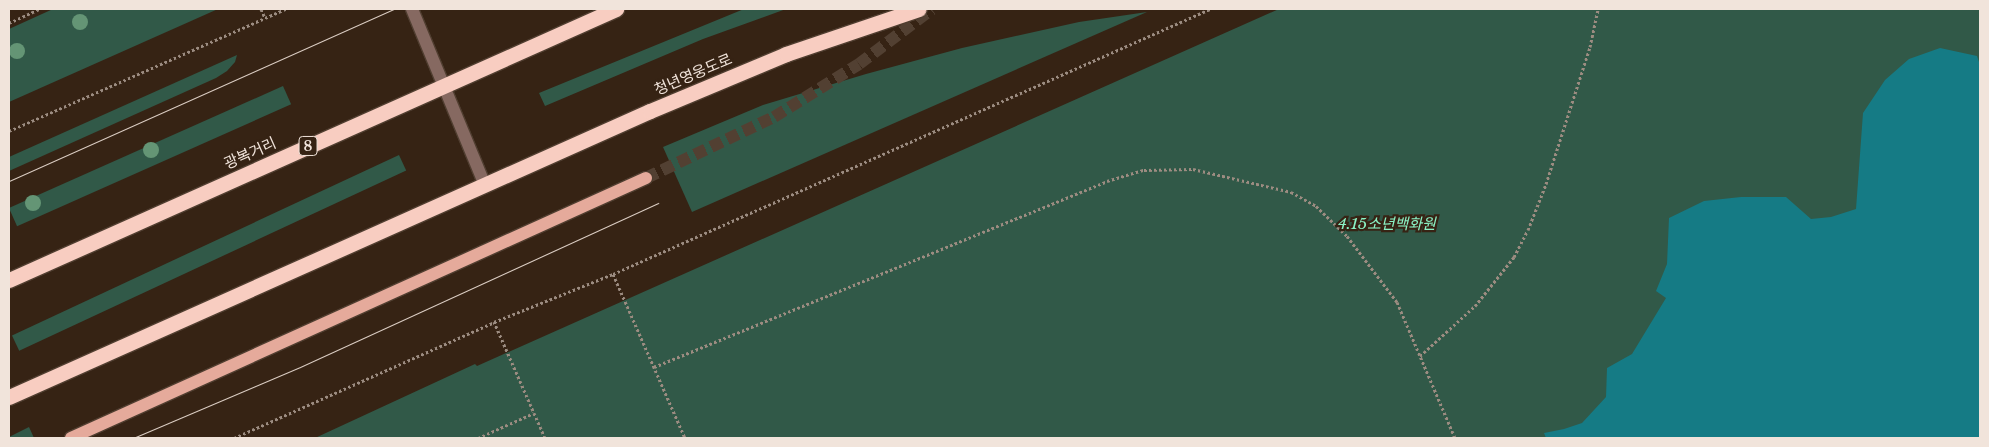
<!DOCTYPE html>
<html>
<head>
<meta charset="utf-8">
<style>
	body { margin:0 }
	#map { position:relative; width:1989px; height:447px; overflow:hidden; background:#362314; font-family:"Libre Baskerville","Noto Sans KR",serif }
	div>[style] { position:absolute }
	.green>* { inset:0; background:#315948; transform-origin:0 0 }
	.water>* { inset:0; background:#157b85 }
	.major-tunnel>* { height:12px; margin-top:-6px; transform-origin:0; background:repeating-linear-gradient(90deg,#524032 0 12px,transparent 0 18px) }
	.path>* { height:3px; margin-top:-1.5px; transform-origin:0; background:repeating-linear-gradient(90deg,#9c8c81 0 2.5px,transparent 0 5px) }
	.roads { filter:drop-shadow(1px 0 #503e30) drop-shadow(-1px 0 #503e30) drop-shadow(0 1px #503e30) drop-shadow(0 -1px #503e30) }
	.minor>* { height:12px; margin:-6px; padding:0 6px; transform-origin:6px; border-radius:6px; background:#866961 }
	.major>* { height:12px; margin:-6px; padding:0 6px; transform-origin:6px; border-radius:6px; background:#e5aa9b }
	.highway>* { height:15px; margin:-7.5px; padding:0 7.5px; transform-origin:7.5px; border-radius:7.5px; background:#f8cdc1 }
	.tram>* { height:1px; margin:-0.5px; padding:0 0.5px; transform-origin:0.5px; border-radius:0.5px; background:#dbcdc3 }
	.trees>* { width:16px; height:16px; margin:-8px; border-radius:50%; background:#649575 }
	span { translate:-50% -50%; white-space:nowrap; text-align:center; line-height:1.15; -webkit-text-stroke:4.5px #362314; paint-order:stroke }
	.shield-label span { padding:1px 4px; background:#362314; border:1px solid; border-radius:4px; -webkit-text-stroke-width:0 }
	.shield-label { font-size:14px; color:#f1e4db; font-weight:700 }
	.street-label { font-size:15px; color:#f1e4db }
	.park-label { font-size:15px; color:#8af2c5; font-style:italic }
	.frame { position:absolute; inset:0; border:10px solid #f1e4db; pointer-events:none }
</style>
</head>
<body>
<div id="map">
	<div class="green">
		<i style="clip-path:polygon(53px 9px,218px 9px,9px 102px,9px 29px)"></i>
		<i style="clip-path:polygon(744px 9px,786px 9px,703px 39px,545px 106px,539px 93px)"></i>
		<i style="clip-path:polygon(1279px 9px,1980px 9px,1980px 438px,315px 438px,475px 364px,477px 366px)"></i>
		<i style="clip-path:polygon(1147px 12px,692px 212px,663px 147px,763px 105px,866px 74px,962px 48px,1079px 22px)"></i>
		<i style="clip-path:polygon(237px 55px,235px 62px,227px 71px,216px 78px,9px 171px,9px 157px)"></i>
		<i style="left:283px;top:86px;width:20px;height:300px;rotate:66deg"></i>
		<i style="left:399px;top:155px;width:17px;height:427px;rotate:65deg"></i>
		<i style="clip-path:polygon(29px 427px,34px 438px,9px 438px,9px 437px)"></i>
	</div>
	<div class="water">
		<i style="clip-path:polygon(1940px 48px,1977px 56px,1980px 65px,1980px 438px,1546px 438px,1544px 433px,1564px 429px,1582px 423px,1606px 397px,1607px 368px,1632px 354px,1666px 298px,1656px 291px,1667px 264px,1669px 218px,1704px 201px,1741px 197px,1786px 197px,1811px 219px,1831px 217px,1856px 209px,1863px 113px,1885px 80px,1909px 59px)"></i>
	</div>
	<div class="major-tunnel">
		<i style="left:646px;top:178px;width:142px;rotate:-25.5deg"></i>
		<i style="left:774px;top:117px;width:100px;rotate:-31.9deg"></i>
		<i style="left:859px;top:64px;width:91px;rotate:-37deg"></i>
	</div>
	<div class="path">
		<i style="left:261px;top:9px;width:10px;rotate:66deg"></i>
		<i style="left:9px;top:23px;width:33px;rotate:-25deg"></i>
		<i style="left:9px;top:131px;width:303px;rotate:-23.8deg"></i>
		<i style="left:613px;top:274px;width:653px;rotate:-23.94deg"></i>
		<i style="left:1420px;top:356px;width:74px;rotate:-42.3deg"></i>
		<i style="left:1475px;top:306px;width:63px;rotate:-51.5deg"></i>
		<i style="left:1514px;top:257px;width:30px;rotate:-63deg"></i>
		<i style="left:1528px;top:230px;width:49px;rotate:-68.6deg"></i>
		<i style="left:1546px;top:184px;width:144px;rotate:-72.2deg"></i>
		<i style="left:1590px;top:47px;width:39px;rotate:-78deg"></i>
		<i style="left:654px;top:367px;width:490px;rotate:-22.3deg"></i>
		<i style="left:1107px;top:181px;width:39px;rotate:-17deg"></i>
		<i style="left:1144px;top:170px;width:49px;rotate:-1.2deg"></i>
		<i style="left:1193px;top:169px;width:101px;rotate:13.2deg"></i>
		<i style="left:1291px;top:192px;width:29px;rotate:29deg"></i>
		<i style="left:1316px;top:206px;width:43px;rotate:44.1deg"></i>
		<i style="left:1347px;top:236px;width:83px;rotate:52.9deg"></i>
		<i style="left:1397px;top:302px;width:148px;rotate:66.9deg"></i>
		<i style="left:234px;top:438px;width:285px;rotate:-24deg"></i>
		<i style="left:478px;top:438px;width:61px;rotate:-24.1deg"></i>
		<i style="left:545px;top:438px;width:127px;rotate:-113.7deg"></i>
		<i style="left:494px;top:322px;width:128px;rotate:-22deg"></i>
		<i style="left:613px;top:274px;width:179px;rotate:66.3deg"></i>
	</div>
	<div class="roads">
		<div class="minor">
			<i style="left:412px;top:9px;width:191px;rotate:67.5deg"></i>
		</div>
		<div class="major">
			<i style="left:71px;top:438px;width:631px;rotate:-24.33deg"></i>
		</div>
		<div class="highway">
			<i style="left:9px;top:280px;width:665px;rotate:-24.06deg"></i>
			<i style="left:9px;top:397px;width:702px;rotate:-24.05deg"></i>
			<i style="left:650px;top:111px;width:147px;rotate:-22.7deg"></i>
			<i style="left:786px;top:54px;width:140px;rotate:-18.7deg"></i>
		</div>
	</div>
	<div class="tram">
		<i style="left:9px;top:181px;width:422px;rotate:-24.1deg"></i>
		<i style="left:133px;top:438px;width:181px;rotate:-23deg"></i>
		<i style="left:300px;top:367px;width:394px;rotate:-24.6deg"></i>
	</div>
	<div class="trees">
		<i style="left:80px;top:22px"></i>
		<i style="left:17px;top:51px"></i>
		<i style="left:151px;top:150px"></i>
		<i style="left:33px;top:203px"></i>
	</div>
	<div class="shield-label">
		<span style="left:308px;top:146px">8</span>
	</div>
	<div class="street-label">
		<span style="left:693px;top:74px;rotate:-23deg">청년영웅도로</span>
		<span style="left:250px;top:153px;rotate:-24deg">광복거리</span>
	</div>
	<div class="park-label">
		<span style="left:1387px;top:224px">4.15소년백화원</span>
	</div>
	<div class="frame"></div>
</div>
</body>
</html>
